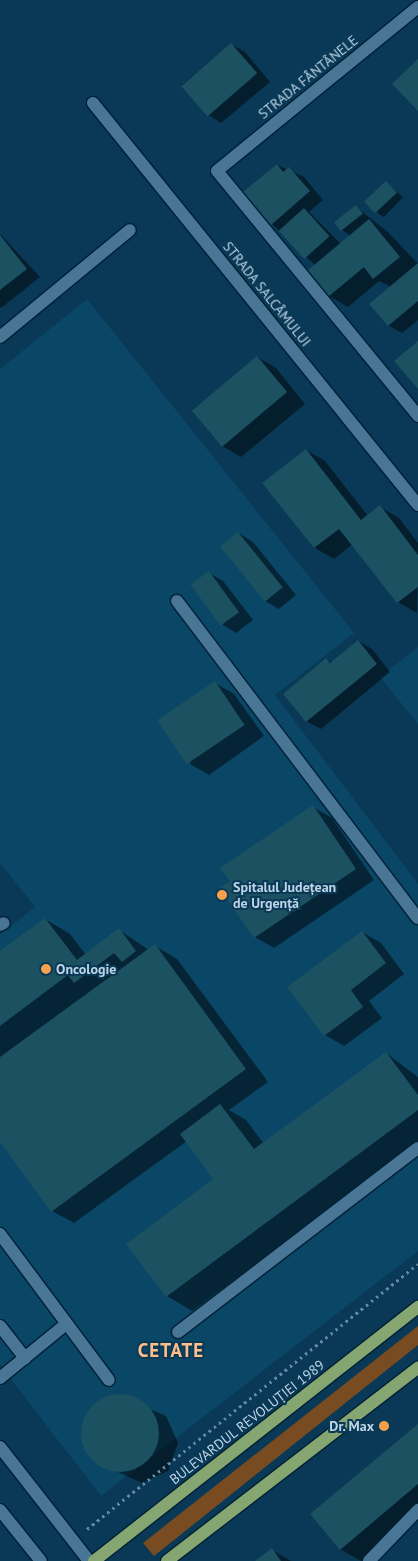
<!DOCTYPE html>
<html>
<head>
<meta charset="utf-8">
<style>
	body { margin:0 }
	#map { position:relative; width:418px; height:1561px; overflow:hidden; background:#093956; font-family:"PT Sans",sans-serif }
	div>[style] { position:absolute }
	.built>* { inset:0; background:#0a4666 }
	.green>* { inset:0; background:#794b20 }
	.shadow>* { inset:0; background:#0007 }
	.building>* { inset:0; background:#1b5161; transform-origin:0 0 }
	.round { border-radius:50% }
	.path>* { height:3px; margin-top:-1.5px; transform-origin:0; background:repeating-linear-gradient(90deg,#6689a0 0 2.5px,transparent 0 6.5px) }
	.roads { filter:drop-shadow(1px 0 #002035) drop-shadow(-1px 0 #002035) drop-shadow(0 1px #002035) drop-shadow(0 -1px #002035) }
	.minor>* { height:12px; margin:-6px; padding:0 6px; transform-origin:6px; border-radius:6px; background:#4a7696 }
	.major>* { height:12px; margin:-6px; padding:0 6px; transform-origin:6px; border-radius:6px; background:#85a571 }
	.dots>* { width:14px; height:14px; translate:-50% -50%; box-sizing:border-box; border:2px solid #093956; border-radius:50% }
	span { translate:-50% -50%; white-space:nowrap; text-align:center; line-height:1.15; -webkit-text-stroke:4px #093956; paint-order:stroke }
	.street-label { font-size:14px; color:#bed5e7 }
	.poi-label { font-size:14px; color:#bed5e7; font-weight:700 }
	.left { translate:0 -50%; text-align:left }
	.right { translate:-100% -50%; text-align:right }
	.district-label { font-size:19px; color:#febf8a; font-weight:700; letter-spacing:1px }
</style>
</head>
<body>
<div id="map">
	<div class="built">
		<i style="clip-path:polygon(87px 299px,354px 633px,275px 695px,418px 884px,418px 1251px,101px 1496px,0 1365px,0 935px,35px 907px,0 863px,0 369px)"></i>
		<i style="clip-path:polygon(418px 647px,418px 724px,380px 677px)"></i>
	</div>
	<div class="green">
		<i style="clip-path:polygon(418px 1326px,418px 1345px,154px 1556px,143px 1543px)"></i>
	</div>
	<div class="shadow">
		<i style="clip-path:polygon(231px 44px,245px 52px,270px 82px,221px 123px,207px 114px,182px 85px)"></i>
		<i style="clip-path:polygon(277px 165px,304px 177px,323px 200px,309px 212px,341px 244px,351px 236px,342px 230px,356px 207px,388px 232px,418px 264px,418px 320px,402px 333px,388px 325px,391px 287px,379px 281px,348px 307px,329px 296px,315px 265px,272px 224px)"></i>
		<i style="clip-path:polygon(386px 183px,403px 197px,384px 217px,377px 213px)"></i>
		<i style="clip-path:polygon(0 234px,40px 277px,1px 308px,0 307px)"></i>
		<i style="clip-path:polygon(257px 357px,276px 368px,305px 404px,241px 457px,222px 446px)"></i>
		<i style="clip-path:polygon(306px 450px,325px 461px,368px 516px,380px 507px,399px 518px,418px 543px,417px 613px,398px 602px,353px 544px,334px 559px,315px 548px)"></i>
		<i style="clip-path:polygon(239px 533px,253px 542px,296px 595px,279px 609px,265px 601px)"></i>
		<i style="clip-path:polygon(209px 573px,223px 581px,253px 620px,236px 633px,222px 624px,192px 585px)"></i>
		<i style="clip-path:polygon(358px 641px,372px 649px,390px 672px,321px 729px,306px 721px,326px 659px,332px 663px)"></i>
		<i style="clip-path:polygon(215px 683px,234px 694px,264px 736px,209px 775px,190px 764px)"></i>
		<i style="clip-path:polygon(313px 807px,332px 818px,374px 880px,274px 948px,255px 937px,231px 882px)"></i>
		<i style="clip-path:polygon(45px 919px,70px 934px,86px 955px,119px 930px,149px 950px,155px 946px,177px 959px,268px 1082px,229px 1110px,246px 1120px,264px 1144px,386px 1053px,418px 1077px,418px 1143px,192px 1311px,167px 1296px,215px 1180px,187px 1141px,74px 1223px,52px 1211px,0 1140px,0 953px)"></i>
		<i style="clip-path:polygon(362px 932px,381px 943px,404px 974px,369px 1001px,382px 1018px,344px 1046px,325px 1035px)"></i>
		<i style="clip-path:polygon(118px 1395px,166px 1416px,178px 1443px,168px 1471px,142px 1483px,94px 1461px,82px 1434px,92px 1407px)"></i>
		<i style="clip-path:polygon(418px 1426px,418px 1520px,369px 1561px,361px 1561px,340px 1549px)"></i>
		<i style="clip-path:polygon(272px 1550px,291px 1561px,257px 1561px)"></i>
	</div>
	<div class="building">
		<i style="left:231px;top:43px;width:40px;height:66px;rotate:49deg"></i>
		<i style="clip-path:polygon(418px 59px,418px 111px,392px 84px)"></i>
		<i style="clip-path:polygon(277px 164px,283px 172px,289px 167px,310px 191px,271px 225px,243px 192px)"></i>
		<i style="left:386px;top:181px;width:16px;height:30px;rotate:47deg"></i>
		<i style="left:356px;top:205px;width:11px;height:28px;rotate:52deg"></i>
		<i style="left:304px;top:208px;width:38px;height:34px;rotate:48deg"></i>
		<i style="clip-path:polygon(369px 219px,400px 257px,373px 279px,364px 267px,328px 297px,307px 271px)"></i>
		<i style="clip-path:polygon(0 235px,27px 269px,0 290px)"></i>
		<i style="clip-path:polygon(418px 263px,418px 301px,388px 326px,369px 304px)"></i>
		<i style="clip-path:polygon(418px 341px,418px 389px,394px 361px)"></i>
		<i style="left:257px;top:356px;width:47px;height:85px;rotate:50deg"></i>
		<i style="clip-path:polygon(306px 449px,361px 520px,380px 505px,418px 555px,418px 587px,397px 603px,339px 529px,314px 548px,262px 483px)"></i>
		<i style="left:238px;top:532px;width:71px;height:23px;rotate:51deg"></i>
		<i style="left:209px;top:571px;width:51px;height:23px;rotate:54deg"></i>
		<i style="clip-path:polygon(358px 640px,377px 664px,306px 722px,283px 694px,326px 658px,330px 663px)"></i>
		<i style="left:215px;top:681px;width:53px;height:70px;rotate:56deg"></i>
		<i style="clip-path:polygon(313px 805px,356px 869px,254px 938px,219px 888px,230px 881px,220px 868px)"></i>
		<i style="clip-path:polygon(45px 918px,77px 960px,119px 928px,136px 951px,122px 962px,114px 953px,74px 983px,68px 975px,0 1026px,0 951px)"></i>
		<i style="clip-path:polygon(362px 931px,386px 963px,351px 990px,363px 1007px,324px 1036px,287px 987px)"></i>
		<i style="clip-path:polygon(155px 944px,246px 1069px,51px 1212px,0 1142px,0 1057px)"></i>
		<i style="clip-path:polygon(386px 1052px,418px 1095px,418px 1110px,166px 1297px,126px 1244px,213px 1179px,180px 1134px,220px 1104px,254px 1149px)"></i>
		<i class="round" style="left:81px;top:1394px;width:78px;height:78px"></i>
		<i style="clip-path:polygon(418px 1424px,418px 1484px,340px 1550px,310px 1514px)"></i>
		<i style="clip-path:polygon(272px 1548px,281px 1561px,255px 1561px)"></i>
	</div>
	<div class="path">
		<i style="left:87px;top:1529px;width:424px;rotate:-38.7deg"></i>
	</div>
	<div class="roads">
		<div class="minor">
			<i style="left:418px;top:7px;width:259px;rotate:140.8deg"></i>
			<i style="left:217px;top:171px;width:317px;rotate:50.6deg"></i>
			<i style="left:93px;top:103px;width:517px;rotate:51.05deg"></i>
			<i style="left:0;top:337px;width:168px;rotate:-39.5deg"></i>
			<i style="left:177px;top:601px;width:398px;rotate:52.8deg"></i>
			<i style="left:0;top:925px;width:4px;rotate:-27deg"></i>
			<i style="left:0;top:1234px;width:182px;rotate:53.3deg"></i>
			<i style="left:0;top:1326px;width:41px;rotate:52deg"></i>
			<i style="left:178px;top:1332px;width:302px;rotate:-37.5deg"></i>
			<i style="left:0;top:1378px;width:84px;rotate:-39.2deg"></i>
			<i style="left:0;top:1447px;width:145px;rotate:52deg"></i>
			<i style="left:0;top:1510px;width:65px;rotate:51.2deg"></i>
			<i style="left:369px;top:1561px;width:71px;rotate:-46.1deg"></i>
		</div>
		<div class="major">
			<i style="left:94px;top:1561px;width:412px;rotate:-38.1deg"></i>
			<i style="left:167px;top:1561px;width:317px;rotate:-37.6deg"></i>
		</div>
	</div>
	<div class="dots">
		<i style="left:222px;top:895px;background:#f9a04d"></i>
		<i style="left:46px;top:969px;background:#f9a04d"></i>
		<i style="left:384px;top:1426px;background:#f9a04d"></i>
	</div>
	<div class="street-label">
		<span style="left:308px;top:77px;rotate:-39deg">STRADA FÂNTÂNELE</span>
		<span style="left:267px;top:294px;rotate:51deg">STRADA SALCÂMULUI</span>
		<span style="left:247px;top:1422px;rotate:-38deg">BULEVARDUL REVOLUȚIEI 1989</span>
	</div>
	<div class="poi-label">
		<span class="left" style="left:233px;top:895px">Spitalul Județean<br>de Urgență</span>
		<span class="left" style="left:56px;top:969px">Oncologie</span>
		<span class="right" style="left:374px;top:1426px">Dr. Max</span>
	</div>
	<div class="district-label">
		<span style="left:171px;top:1351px">CETATE</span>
	</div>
</div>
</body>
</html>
